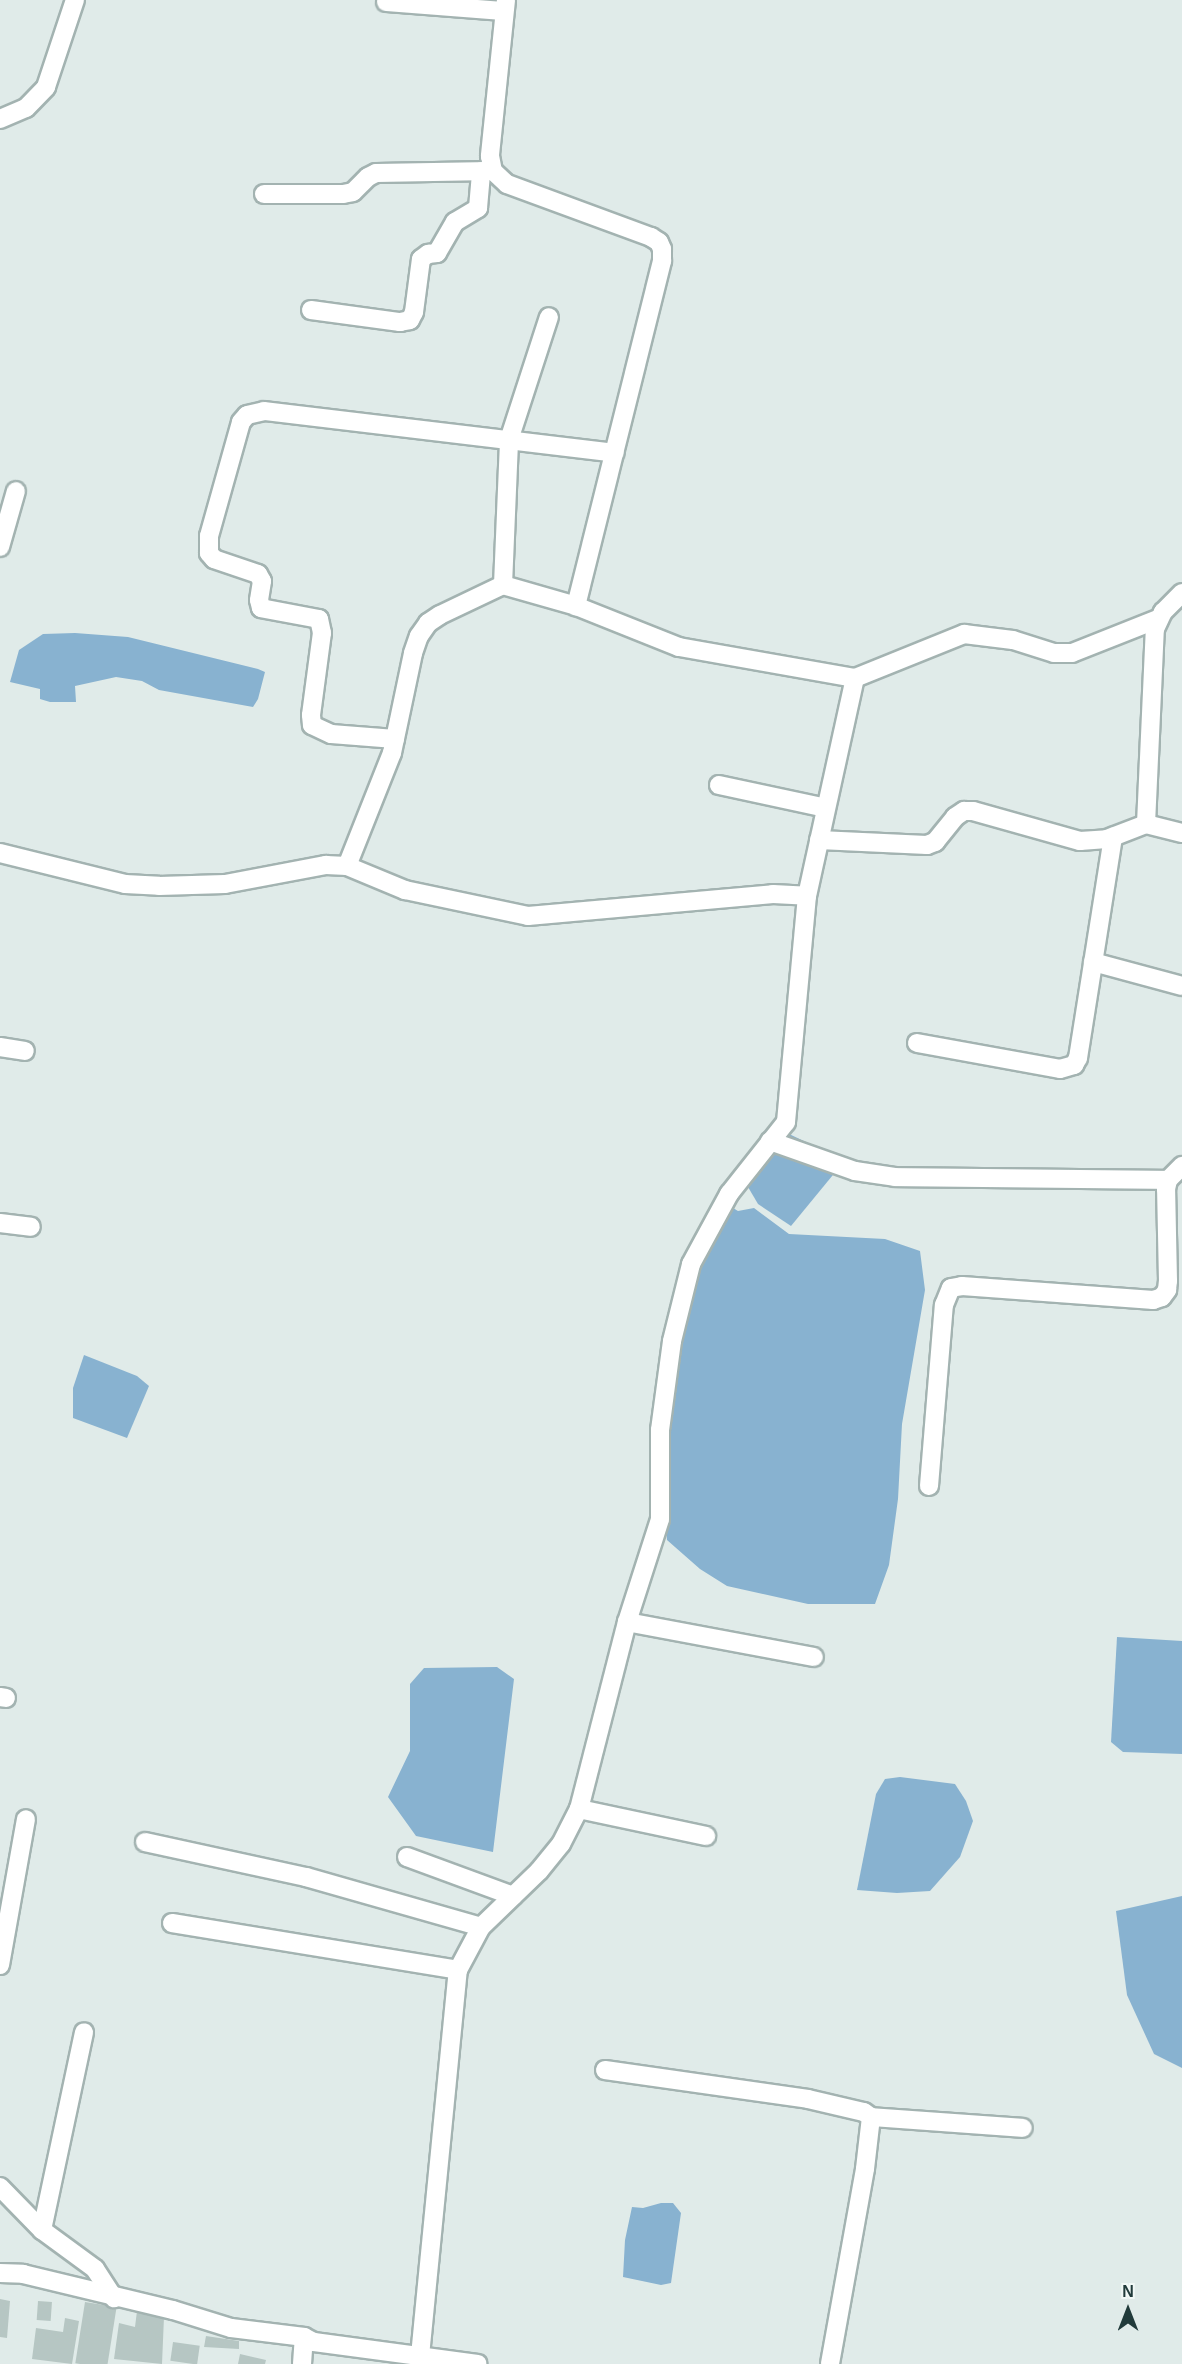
<!DOCTYPE html>
<html>
<head>
<meta charset="utf-8">
<style>
	body { margin:0 }
	#map { position:relative; width:1182px; height:2364px; overflow:hidden; background:#e0ebe9; font-family:Arial,sans-serif }
	div>[style] { position:absolute }
	.water>* { inset:0; background:#88b2d0 }
	.building>* { inset:0; background:#b6c6c3; transform-origin:0 0 }
	.roads { filter:drop-shadow(2px 0 #a3b3b1) drop-shadow(-2px 0 #a3b3b1) drop-shadow(0 2px #a3b3b1) drop-shadow(0 -2px #a3b3b1) }
	.minor>* { height:18px; margin:-9px; padding:0 9px; transform-origin:9px; border-radius:9px; background:#fff }
	span { translate:-50% -50%; white-space:nowrap; text-align:center; line-height:1.15; -webkit-text-stroke:6px #f1f8f6; paint-order:stroke }
	.north { position:absolute; left:1098px; top:2280px; width:60px; height:60px; -webkit-text-stroke:4px #f1f8f6; paint-order:stroke; rotate:0deg; font-size:16px; font-weight:700; line-height:24px; text-align:center; color:#213b3b }
	.north::after { content:''; display:block; margin:auto; width:21px; height:27px; background:#213b3b; clip-path:polygon(50% 0,100% 100%,50% 72%,0 100%) }
</style>
</head>
<body>
<div id="map">
	<div class="water">
		<i style="clip-path:polygon(75px 633px,128px 637px,258px 669px,265px 672px,258px 699px,253px 707px,159px 690px,142px 681px,116px 677px,75px 686px,76px 702px,50px 702px,40px 699px,40px 689px,10px 682px,19px 650px,43px 634px)"></i>
		<i style="clip-path:polygon(789px 1134px,825px 1151px,837px 1170px,791px 1226px,758px 1204px,748px 1187px)"></i>
		<i style="clip-path:polygon(733px 1208px,738px 1211px,754px 1208px,789px 1234px,885px 1239px,920px 1251px,925px 1290px,902px 1424px,898px 1499px,889px 1565px,875px 1604px,808px 1604px,727px 1586px,700px 1569px,667px 1540px,660px 1464px,691px 1264px)"></i>
		<i style="clip-path:polygon(84px 1355px,137px 1376px,149px 1386px,127px 1438px,73px 1418px,73px 1388px)"></i>
		<i style="clip-path:polygon(1117px 1637px,1182px 1641px,1182px 1754px,1123px 1752px,1111px 1742px)"></i>
		<i style="clip-path:polygon(497px 1667px,514px 1679px,493px 1852px,416px 1836px,388px 1797px,410px 1751px,410px 1684px,424px 1668px)"></i>
		<i style="clip-path:polygon(900px 1777px,955px 1784px,966px 1801px,973px 1821px,960px 1857px,930px 1891px,897px 1893px,857px 1890px,876px 1794px,885px 1779px)"></i>
		<i style="clip-path:polygon(1182px 1896px,1182px 2068px,1154px 2054px,1127px 1995px,1116px 1911px)"></i>
		<i style="clip-path:polygon(661px 2203px,673px 2203px,681px 2213px,671px 2283px,661px 2285px,623px 2277px,625px 2240px,632px 2207px,643px 2208px)"></i>
	</div>
	<div class="building">
		<i style="clip-path:polygon(0 2299px,10px 2301px,7px 2338px,0 2337px)"></i>
		<i style="left:38px;top:2301px;width:14px;height:19px;rotate:4deg"></i>
		<i style="left:85px;top:2302px;width:32px;height:62px;rotate:9deg"></i>
		<i style="clip-path:polygon(137px 2311px,164px 2317px,162px 2364px,114px 2359px,119px 2323px,135px 2327px)"></i>
		<i style="clip-path:polygon(65px 2318px,79px 2321px,72px 2364px,32px 2359px,36px 2328px,63px 2332px)"></i>
		<i style="clip-path:polygon(206px 2336px,239px 2341px,239px 2349px,204px 2347px)"></i>
		<i style="left:173px;top:2342px;width:27px;height:19px;rotate:8deg"></i>
		<i style="clip-path:polygon(240px 2354px,266px 2360px,265px 2364px,238px 2364px)"></i>
	</div>
	<div class="roads">
		<div class="minor">
			<i style="left:506px;top:0;width:157px;rotate:95.9deg"></i>
			<i style="left:490px;top:156px;width:15px;rotate:79deg"></i>
			<i style="left:493px;top:171px;width:19px;rotate:43deg"></i>
			<i style="left:507px;top:184px;width:153px;rotate:20.2deg"></i>
			<i style="left:651px;top:237px;width:9px;rotate:32deg"></i>
			<i style="left:659px;top:242px;width:8px;rotate:67deg"></i>
			<i style="left:662px;top:249px;width:12px;rotate:90deg"></i>
			<i style="left:662px;top:261px;width:356px;rotate:104deg"></i>
			<i style="left:386px;top:2px;width:118px;rotate:4.4deg"></i>
			<i style="left:0;top:119px;width:28px;rotate:-23deg"></i>
			<i style="left:26px;top:108px;width:29px;rotate:-46deg"></i>
			<i style="left:46px;top:87px;width:92px;rotate:-71.6deg"></i>
			<i style="left:264px;top:194px;width:79px"></i>
			<i style="left:343px;top:194px;width:10px;rotate:-11deg"></i>
			<i style="left:353px;top:192px;width:21px;rotate:-45deg"></i>
			<i style="left:368px;top:177px;width:9px;rotate:-27deg"></i>
			<i style="left:376px;top:173px;width:115px;rotate:-1deg"></i>
			<i style="left:311px;top:310px;width:90px;rotate:7.7deg"></i>
			<i style="left:400px;top:322px;width:10px;rotate:-11deg"></i>
			<i style="left:410px;top:320px;width:9px;rotate:-63deg"></i>
			<i style="left:414px;top:312px;width:53px;rotate:-82.5deg"></i>
			<i style="left:421px;top:259px;width:9px;rotate:-36deg"></i>
			<i style="left:428px;top:254px;width:9px;rotate:-6deg"></i>
			<i style="left:437px;top:253px;width:36px;rotate:-60deg"></i>
			<i style="left:455px;top:222px;width:27px;rotate:-31deg"></i>
			<i style="left:478px;top:208px;width:37px;rotate:-85deg"></i>
			<i style="left:0;top:547px;width:58px;rotate:-74.1deg"></i>
			<i style="left:503px;top:585px;width:145px;rotate:-87.6deg"></i>
			<i style="left:509px;top:440px;width:129px;rotate:-72deg"></i>
			<i style="left:395px;top:739px;width:64px;rotate:-175.5deg"></i>
			<i style="left:331px;top:734px;width:21px;rotate:-155deg"></i>
			<i style="left:312px;top:725px;width:10px;rotate:-96deg"></i>
			<i style="left:311px;top:715px;width:83px;rotate:-82.4deg"></i>
			<i style="left:322px;top:633px;width:14px;rotate:-102deg"></i>
			<i style="left:319px;top:619px;width:59px;rotate:-169.3deg"></i>
			<i style="left:261px;top:608px;width:8px;rotate:-104deg"></i>
			<i style="left:259px;top:600px;width:19px;rotate:-81deg"></i>
			<i style="left:262px;top:581px;width:8px;rotate:-120deg"></i>
			<i style="left:258px;top:574px;width:46px;rotate:-161.2deg"></i>
			<i style="left:214px;top:559px;width:8px;rotate:-130deg"></i>
			<i style="left:209px;top:553px;width:17px;rotate:-90deg"></i>
			<i style="left:209px;top:536px;width:118px;rotate:-74.3deg"></i>
			<i style="left:241px;top:422px;width:9px;rotate:-49deg"></i>
			<i style="left:247px;top:415px;width:17px;rotate:-13deg"></i>
			<i style="left:264px;top:411px;width:353px;rotate:6.8deg"></i>
			<i style="left:719px;top:785px;width:109px;rotate:12.1deg"></i>
			<i style="left:1146px;top:824px;width:195px;rotate:-87.4deg"></i>
			<i style="left:1155px;top:629px;width:19px;rotate:-65deg"></i>
			<i style="left:1163px;top:612px;width:27px;rotate:-45deg"></i>
			<i style="left:819px;top:840px;width:108px;rotate:2.7deg"></i>
			<i style="left:927px;top:845px;width:9px;rotate:-21deg"></i>
			<i style="left:935px;top:842px;width:32px;rotate:-51deg"></i>
			<i style="left:955px;top:817px;width:11px;rotate:-34deg"></i>
			<i style="left:964px;top:811px;width:9px"></i>
			<i style="left:973px;top:811px;width:111px;rotate:15.7deg"></i>
			<i style="left:1080px;top:841px;width:27px;rotate:-4deg"></i>
			<i style="left:1107px;top:839px;width:42px;rotate:-21deg"></i>
			<i style="left:1146px;top:824px;width:37px;rotate:14deg"></i>
			<i style="left:0;top:853px;width:129px;rotate:13.9deg"></i>
			<i style="left:125px;top:884px;width:34px;rotate:3deg"></i>
			<i style="left:159px;top:886px;width:66px;rotate:-1.7deg"></i>
			<i style="left:225px;top:884px;width:103px;rotate:-10.7deg"></i>
			<i style="left:326px;top:865px;width:21px;rotate:3deg"></i>
			<i style="left:347px;top:866px;width:63px;rotate:22.5deg"></i>
			<i style="left:405px;top:890px;width:126px;rotate:11.9deg"></i>
			<i style="left:528px;top:916px;width:246px;rotate:-5.1deg"></i>
			<i style="left:773px;top:894px;width:34px;rotate:3deg"></i>
			<i style="left:347px;top:866px;width:122px;rotate:-68.3deg"></i>
			<i style="left:392px;top:753px;width:102px;rotate:-78.1deg"></i>
			<i style="left:413px;top:653px;width:18px;rotate:-71deg"></i>
			<i style="left:419px;top:636px;width:16px;rotate:-55deg"></i>
			<i style="left:428px;top:623px;width:14px;rotate:-34deg"></i>
			<i style="left:440px;top:615px;width:70px;rotate:-25.5deg"></i>
			<i style="left:503px;top:585px;width:76px;rotate:16deg"></i>
			<i style="left:576px;top:606px;width:111px;rotate:21.7deg"></i>
			<i style="left:679px;top:647px;width:179px;rotate:10deg"></i>
			<i style="left:855px;top:678px;width:118px;rotate:-22deg"></i>
			<i style="left:964px;top:634px;width:49px;rotate:7deg"></i>
			<i style="left:1013px;top:640px;width:43px;rotate:17.6deg"></i>
			<i style="left:1054px;top:653px;width:18px"></i>
			<i style="left:1072px;top:653px;width:92px;rotate:-21.6deg"></i>
			<i style="left:1093px;top:962px;width:92px;rotate:15.1deg"></i>
			<i style="left:917px;top:1043px;width:145px;rotate:10.3deg"></i>
			<i style="left:1060px;top:1069px;width:15px;rotate:-16deg"></i>
			<i style="left:1074px;top:1065px;width:8px;rotate:-60deg"></i>
			<i style="left:1078px;top:1058px;width:224px;rotate:-81deg"></i>
			<i style="left:0;top:1047px;width:25px;rotate:9deg"></i>
			<i style="left:770px;top:1141px;width:90px;rotate:19.4deg"></i>
			<i style="left:855px;top:1171px;width:40px;rotate:8.5deg"></i>
			<i style="left:895px;top:1177px;width:273px;rotate:0.6deg"></i>
			<i style="left:0;top:1223px;width:31px;rotate:7deg"></i>
			<i style="left:929px;top:1486px;width:182px;rotate:-85.3deg"></i>
			<i style="left:944px;top:1305px;width:18px;rotate:-68deg"></i>
			<i style="left:951px;top:1288px;width:11px;rotate:-10deg"></i>
			<i style="left:962px;top:1286px;width:192px;rotate:4.2deg"></i>
			<i style="left:1153px;top:1300px;width:9px;rotate:-18deg"></i>
			<i style="left:1162px;top:1297px;width:9px;rotate:-54deg"></i>
			<i style="left:1167px;top:1290px;width:9px;rotate:-84deg"></i>
			<i style="left:1168px;top:1281px;width:92px;rotate:-91.2deg"></i>
			<i style="left:1166px;top:1189px;width:9px;rotate:-77deg"></i>
			<i style="left:1168px;top:1180px;width:20px;rotate:-45deg"></i>
			<i style="left:627px;top:1622px;width:190px;rotate:10.6deg"></i>
			<i style="left:0;top:1697px;width:6px;rotate:9deg"></i>
			<i style="left:579px;top:1809px;width:130px;rotate:12deg"></i>
			<i style="left:145px;top:1842px;width:165px;rotate:12.3deg"></i>
			<i style="left:306px;top:1877px;width:182px;rotate:15.9deg"></i>
			<i style="left:407px;top:1857px;width:113px;rotate:20.2deg"></i>
			<i style="left:172px;top:1923px;width:290px;rotate:9.3deg"></i>
			<i style="left:0;top:1965px;width:148px;rotate:-79.9deg"></i>
			<i style="left:605px;top:2070px;width:205px;rotate:8.1deg"></i>
			<i style="left:808px;top:2099px;width:57px;rotate:13.1deg"></i>
			<i style="left:864px;top:2112px;width:9px;rotate:36deg"></i>
			<i style="left:871px;top:2117px;width:52px;rotate:96.6deg"></i>
			<i style="left:865px;top:2169px;width:198px;rotate:100.2deg"></i>
			<i style="left:871px;top:2117px;width:152px;rotate:4.1deg"></i>
			<i style="left:0;top:2187px;width:60px;rotate:45.7deg"></i>
			<i style="left:42px;top:2230px;width:66px;rotate:36.3deg"></i>
			<i style="left:95px;top:2269px;width:35px;rotate:57deg"></i>
			<i style="left:42px;top:2230px;width:202px;rotate:-78deg"></i>
			<i style="left:0;top:2273px;width:23px;rotate:2deg"></i>
			<i style="left:23px;top:2274px;width:154px;rotate:13.5deg"></i>
			<i style="left:173px;top:2310px;width:61px;rotate:17.2deg"></i>
			<i style="left:231px;top:2328px;width:74px;rotate:7deg"></i>
			<i style="left:304px;top:2337px;width:11px;rotate:27deg"></i>
			<i style="left:314px;top:2342px;width:165px;rotate:7.6deg"></i>
			<i style="left:420px;top:2356px;width:388px;rotate:-84.4deg"></i>
			<i style="left:458px;top:1970px;width:49px;rotate:-61.9deg"></i>
			<i style="left:481px;top:1927px;width:81px;rotate:-44deg"></i>
			<i style="left:539px;top:1871px;width:35px;rotate:-51deg"></i>
			<i style="left:561px;top:1844px;width:39px;rotate:-63deg"></i>
			<i style="left:579px;top:1809px;width:193px;rotate:-75.6deg"></i>
			<i style="left:627px;top:1622px;width:108px;rotate:-72.2deg"></i>
			<i style="left:660px;top:1519px;width:89px;rotate:-90deg"></i>
			<i style="left:660px;top:1430px;width:90px;rotate:-82.3deg"></i>
			<i style="left:672px;top:1341px;width:79px;rotate:-76.1deg"></i>
			<i style="left:691px;top:1264px;width:80px;rotate:-61.5deg"></i>
			<i style="left:729px;top:1194px;width:92px;rotate:-51.6deg"></i>
			<i style="left:786px;top:1122px;width:227px;rotate:-84.7deg"></i>
			<i style="left:807px;top:896px;width:223px;rotate:-77.6deg"></i>
			<i style="left:302px;top:2364px;width:27px;rotate:-86deg"></i>
		</div>
	</div>
	<div class="north">N</div>
</div>
</body>
</html>
